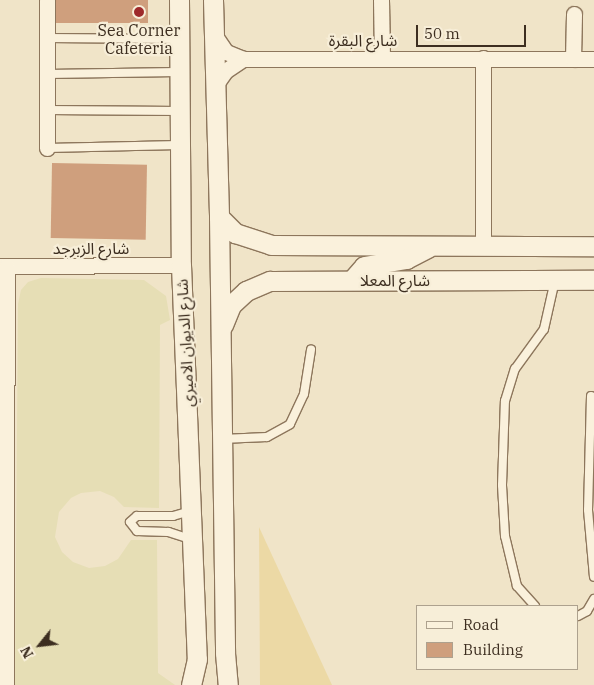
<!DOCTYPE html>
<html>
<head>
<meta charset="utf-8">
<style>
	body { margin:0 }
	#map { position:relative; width:594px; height:685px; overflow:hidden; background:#f0e4c8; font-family:"IBM Plex Serif","Noto Sans Arabic",serif }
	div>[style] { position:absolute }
	.farmland>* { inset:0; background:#e6deb5 }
	.sand>* { inset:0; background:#ecd9a5 }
	.building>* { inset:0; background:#cf9f7d; transform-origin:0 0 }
	.roads { filter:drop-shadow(1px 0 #8d765c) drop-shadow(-1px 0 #8d765c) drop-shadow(0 1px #8d765c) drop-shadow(0 -1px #8d765c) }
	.service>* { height:8px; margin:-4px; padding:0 4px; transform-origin:4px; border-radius:4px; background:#faf1dc }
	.minor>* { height:15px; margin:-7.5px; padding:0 7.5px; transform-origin:7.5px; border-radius:7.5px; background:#faf1dc }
	.tertiary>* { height:19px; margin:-9.5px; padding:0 9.5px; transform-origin:9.5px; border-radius:9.5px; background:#faf1dc }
	.dots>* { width:14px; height:14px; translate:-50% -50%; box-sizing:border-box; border:2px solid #f7eed8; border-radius:50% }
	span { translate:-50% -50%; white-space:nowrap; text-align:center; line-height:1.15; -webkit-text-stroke:4.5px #f7eed8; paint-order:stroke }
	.poi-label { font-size:16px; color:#3d2e20 }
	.street-label { font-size:16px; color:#3d2e20 }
	.legend { position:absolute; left:416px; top:605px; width:162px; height:65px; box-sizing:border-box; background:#f7eed8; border:1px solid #ada18e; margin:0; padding:6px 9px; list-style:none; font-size:15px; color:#3d2e20 }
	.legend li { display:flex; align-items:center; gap:10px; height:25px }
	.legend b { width:25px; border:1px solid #ada18e }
	.north { position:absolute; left:15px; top:620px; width:50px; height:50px; -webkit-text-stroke:4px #f7eed8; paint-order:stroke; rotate:241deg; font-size:14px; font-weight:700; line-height:20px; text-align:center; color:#3d2e20 }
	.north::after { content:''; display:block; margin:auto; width:18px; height:22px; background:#3d2e20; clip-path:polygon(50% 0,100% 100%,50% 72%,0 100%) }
	.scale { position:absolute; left:416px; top:25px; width:110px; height:22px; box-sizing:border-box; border:2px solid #3d2e20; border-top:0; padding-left:6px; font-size:15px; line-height:18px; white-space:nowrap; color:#3d2e20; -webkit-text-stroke:4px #f7eed8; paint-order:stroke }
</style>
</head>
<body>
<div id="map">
	<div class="farmland">
		<i style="clip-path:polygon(41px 278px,144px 280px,166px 296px,170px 320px,160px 325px,159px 508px,124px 507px,114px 497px,100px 491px,81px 493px,71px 498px,59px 512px,55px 537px,62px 552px,73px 562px,89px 568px,105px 566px,118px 559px,131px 540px,157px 540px,158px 673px,175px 685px,15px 685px,18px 304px,21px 290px,28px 282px)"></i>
	</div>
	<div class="sand">
		<i style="clip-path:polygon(259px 527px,332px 685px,260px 685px)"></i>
	</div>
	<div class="building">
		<i style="left:56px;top:0;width:92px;height:23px"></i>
		<i style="left:52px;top:163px;width:95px;height:75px;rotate:1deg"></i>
	</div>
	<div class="roads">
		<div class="service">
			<i style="left:47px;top:38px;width:133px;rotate:0.4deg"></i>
			<i style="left:47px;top:74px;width:131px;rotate:-0.9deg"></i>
			<i style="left:47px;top:110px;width:132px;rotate:0.4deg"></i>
			<i style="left:47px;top:148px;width:132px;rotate:-1.3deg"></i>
			<i style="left:591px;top:396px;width:114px;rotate:91.5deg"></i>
			<i style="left:588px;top:510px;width:67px;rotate:84.9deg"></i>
			<i style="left:222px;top:439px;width:45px;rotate:-2.5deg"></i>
			<i style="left:267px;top:437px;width:26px;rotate:-29deg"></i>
			<i style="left:290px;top:424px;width:33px;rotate:-65deg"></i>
			<i style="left:304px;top:394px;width:45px;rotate:-81deg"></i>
			<i style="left:190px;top:539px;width:23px;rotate:-162deg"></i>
			<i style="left:168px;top:532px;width:31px;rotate:-178deg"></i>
			<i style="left:137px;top:531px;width:11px;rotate:-128deg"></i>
			<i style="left:130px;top:522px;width:9px;rotate:-41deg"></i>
			<i style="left:137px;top:516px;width:36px"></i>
			<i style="left:173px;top:516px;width:19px;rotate:-16deg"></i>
			<i style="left:535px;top:606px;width:27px;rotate:-132deg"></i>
			<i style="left:517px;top:586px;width:51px;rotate:-103.5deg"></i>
			<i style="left:505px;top:536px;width:51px;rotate:-93.4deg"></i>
			<i style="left:502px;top:485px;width:84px;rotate:-88deg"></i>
			<i style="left:505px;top:401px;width:34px;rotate:-73deg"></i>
			<i style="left:515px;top:369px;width:49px;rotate:-54.1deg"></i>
			<i style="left:544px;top:329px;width:50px;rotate:-77.3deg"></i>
			<i style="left:578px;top:616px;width:10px;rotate:-29deg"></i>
			<i style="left:587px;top:611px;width:14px;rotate:-60deg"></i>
		</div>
		<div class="minor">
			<i style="left:381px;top:0;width:57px;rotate:89deg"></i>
			<i style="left:213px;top:33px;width:23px;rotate:56deg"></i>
			<i style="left:226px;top:52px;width:18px;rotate:22deg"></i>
			<i style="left:243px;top:59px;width:351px"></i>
			<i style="left:483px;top:58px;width:188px;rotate:90deg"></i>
			<i style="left:573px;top:59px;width:45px;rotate:-88.7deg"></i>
			<i style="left:214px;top:87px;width:19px;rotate:-55deg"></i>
			<i style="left:225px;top:71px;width:22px;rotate:-34deg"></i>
			<i style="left:47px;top:148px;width:148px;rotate:-90deg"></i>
			<i style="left:0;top:266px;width:181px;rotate:-0.3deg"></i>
			<i style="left:6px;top:685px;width:419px;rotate:-89.9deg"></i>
		</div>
		<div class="tertiary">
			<i style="left:179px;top:0;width:265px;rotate:89.6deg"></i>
			<i style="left:181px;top:265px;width:394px;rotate:87.7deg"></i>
			<i style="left:197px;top:659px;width:27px;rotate:103deg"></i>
			<i style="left:213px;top:0;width:217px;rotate:88.4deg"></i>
			<i style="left:219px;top:217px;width:436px;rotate:89.2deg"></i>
			<i style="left:225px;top:653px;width:32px;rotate:85deg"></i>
			<i style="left:219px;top:217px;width:23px;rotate:45deg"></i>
			<i style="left:235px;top:233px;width:38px;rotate:18deg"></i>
			<i style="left:271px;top:245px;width:323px;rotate:0.2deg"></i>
			<i style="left:352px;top:280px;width:18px;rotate:-49deg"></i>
			<i style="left:364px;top:266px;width:43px;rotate:-9.5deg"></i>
			<i style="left:406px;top:259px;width:25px;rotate:-27deg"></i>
			<i style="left:223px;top:325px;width:22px;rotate:-68deg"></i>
			<i style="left:231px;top:305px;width:21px;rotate:-43deg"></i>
			<i style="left:246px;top:291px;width:26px;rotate:-23deg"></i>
			<i style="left:270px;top:281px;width:324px;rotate:-0.2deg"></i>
		</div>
	</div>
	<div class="dots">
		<i style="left:139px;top:12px;background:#9e2a2b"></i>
	</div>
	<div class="poi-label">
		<span style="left:139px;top:39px">Sea Corner<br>Cafeteria</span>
	</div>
	<div class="street-label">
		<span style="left:363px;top:40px">شارع البقرة</span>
		<span style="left:91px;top:248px">شارع الزبرجد</span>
		<span style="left:395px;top:280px">شارع المعلا</span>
		<span style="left:185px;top:343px;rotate:-93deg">شارع الديوان الاميري</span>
	</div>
	<ul class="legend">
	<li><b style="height:6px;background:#faf1dc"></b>Road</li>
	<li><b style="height:14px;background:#cf9f7d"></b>Building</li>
	</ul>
	<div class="north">N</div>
	<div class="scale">50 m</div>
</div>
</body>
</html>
